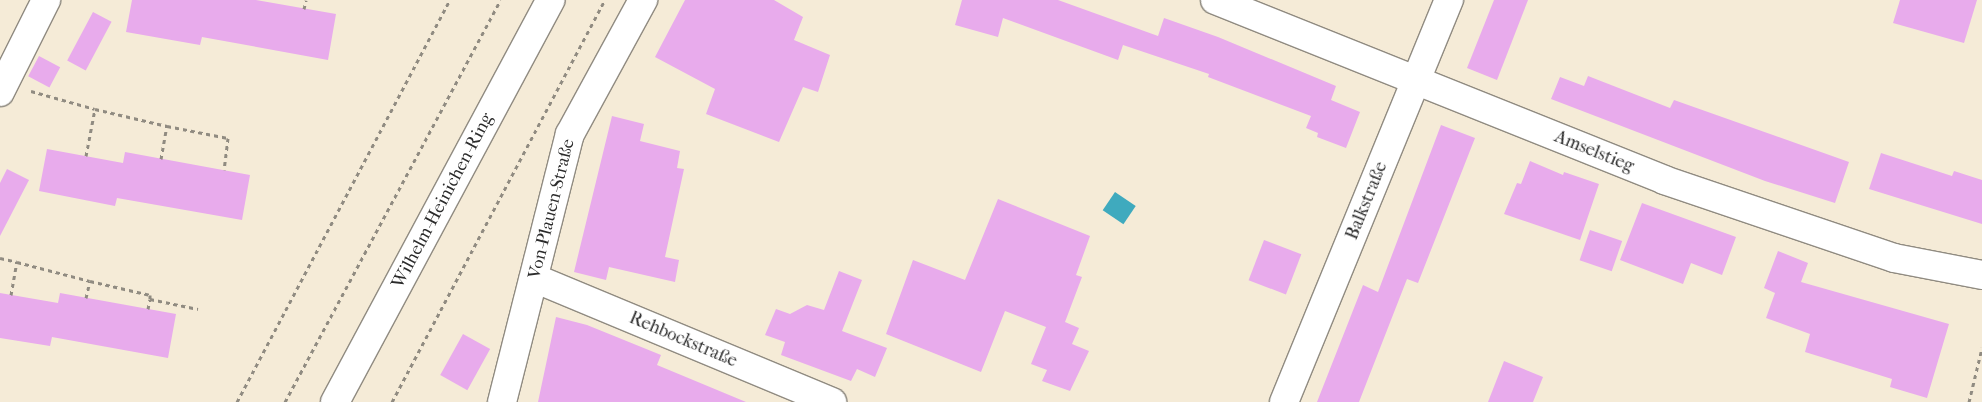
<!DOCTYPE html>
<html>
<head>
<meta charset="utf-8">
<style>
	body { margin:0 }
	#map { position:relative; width:1982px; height:402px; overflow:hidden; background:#f5ebd7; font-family:"IM FELL French Canon",serif }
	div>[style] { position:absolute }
	.water>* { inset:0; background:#3faabe; transform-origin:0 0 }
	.building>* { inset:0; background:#e8abec; transform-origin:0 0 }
	.path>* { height:3px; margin-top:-1.5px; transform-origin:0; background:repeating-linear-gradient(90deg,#908b81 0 4px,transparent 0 8px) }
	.roads { filter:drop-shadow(1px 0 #908b81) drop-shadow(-1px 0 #908b81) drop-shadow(0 1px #908b81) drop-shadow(0 -1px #908b81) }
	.minor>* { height:28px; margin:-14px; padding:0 14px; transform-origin:14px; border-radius:14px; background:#fff }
	.major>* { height:28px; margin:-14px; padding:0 14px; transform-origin:14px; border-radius:14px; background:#fff }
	span { translate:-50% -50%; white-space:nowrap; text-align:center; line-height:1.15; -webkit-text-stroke:4.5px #fff; paint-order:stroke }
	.street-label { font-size:18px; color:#2b2b2b }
</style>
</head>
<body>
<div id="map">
	<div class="water">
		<i style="left:1115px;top:192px;width:25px;height:22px;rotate:34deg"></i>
	</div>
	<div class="building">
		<i style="clip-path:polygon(132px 0,256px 0,336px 14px,328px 60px,202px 37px,200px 45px,126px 32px)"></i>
		<i style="clip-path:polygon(685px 0,774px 0,803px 17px,794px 40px,830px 55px,818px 92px,803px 87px,779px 142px,706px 114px,715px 89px,655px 57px)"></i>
		<i style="clip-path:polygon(962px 0,1058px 0,1158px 36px,1164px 18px,1218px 37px,1336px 86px,1331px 100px,1360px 112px,1346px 148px,1317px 137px,1318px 133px,1306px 128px,1311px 116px,1208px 77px,1209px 74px,1123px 45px,1118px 60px,1003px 18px,998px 37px,955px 25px)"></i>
		<i style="clip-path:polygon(1494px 0,1528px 0,1497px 80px,1467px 68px)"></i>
		<i style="clip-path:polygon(1900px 0,1977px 0,1964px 43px,1893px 23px)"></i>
		<i style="left:93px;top:12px;width:21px;height:55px;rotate:28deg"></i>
		<i style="left:39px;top:56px;width:24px;height:23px;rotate:28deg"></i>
		<i style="clip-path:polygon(1588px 76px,1670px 108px,1674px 100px,1849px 162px,1835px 203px,1765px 181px,1551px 99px,1560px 77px,1584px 86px)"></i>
		<i style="clip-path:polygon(612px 116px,644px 124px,640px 141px,680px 151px,677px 168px,684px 169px,665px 257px,679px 260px,675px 282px,609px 267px,606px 280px,574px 272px)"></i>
		<i style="clip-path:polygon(1441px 125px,1475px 138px,1418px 283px,1407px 279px,1359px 402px,1317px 402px,1363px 285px,1378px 292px)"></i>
		<i style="clip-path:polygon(47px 149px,123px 163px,125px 152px,250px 175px,242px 220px,117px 198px,115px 206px,39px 191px)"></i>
		<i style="clip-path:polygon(1881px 153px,1952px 176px,1954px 171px,1982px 180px,1982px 224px,1869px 189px)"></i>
		<i style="clip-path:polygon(1530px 161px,1563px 175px,1564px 172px,1599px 184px,1580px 240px,1504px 214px,1517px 183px,1521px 184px)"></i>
		<i style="clip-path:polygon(7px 169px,29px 180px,0 236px,0 183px)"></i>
		<i style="clip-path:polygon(998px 199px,1090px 236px,1076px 275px,1082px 277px,1065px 322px,1079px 328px,1072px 344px,1089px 351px,1070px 391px,1042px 381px,1047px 370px,1031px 364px,1046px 327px,1005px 311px,981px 372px,886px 334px,913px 260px,965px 280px)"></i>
		<i style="clip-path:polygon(1642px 203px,1736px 237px,1722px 275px,1691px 263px,1683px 284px,1620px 260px)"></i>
		<i style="left:1590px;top:230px;width:34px;height:32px;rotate:19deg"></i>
		<i style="left:1264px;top:240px;width:40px;height:43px;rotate:21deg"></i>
		<i style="clip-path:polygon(1778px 251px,1808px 263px,1801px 282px,1949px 324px,1927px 398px,1890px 387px,1892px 379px,1805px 352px,1810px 334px,1766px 318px,1775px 293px,1764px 288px)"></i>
		<i style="clip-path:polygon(839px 271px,862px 280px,842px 331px,887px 348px,875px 377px,857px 369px,851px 381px,781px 355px,785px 342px,765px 335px,776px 309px,790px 314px,807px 305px,824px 310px)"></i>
		<i style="clip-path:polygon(0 293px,58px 303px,60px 293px,176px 314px,168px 358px,52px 337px,50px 346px,0 338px)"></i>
		<i style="clip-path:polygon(556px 317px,587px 325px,661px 355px,657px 365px,746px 402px,538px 402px)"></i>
		<i style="left:463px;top:334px;width:31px;height:47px;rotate:29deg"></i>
		<i style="clip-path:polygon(1504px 361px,1543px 377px,1533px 402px,1488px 402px)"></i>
	</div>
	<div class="path">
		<i style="left:304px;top:9px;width:9px;rotate:-77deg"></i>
		<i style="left:31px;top:91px;width:66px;rotate:15.7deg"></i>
		<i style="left:86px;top:156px;width:48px;rotate:-79.2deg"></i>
		<i style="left:95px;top:109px;width:74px;rotate:13.3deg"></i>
		<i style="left:161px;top:159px;width:34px;rotate:-80deg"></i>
		<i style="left:167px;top:126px;width:62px;rotate:11.1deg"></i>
		<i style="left:228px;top:138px;width:32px;rotate:97deg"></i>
		<i style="left:0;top:258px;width:17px;rotate:13deg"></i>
		<i style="left:11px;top:295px;width:34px;rotate:-80deg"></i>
		<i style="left:17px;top:262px;width:75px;rotate:14.6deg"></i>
		<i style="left:86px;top:298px;width:17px;rotate:-77deg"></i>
		<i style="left:90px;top:281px;width:62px;rotate:13.1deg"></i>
		<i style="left:150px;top:295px;width:4px;rotate:90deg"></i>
		<i style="left:148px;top:309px;width:10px;rotate:-79deg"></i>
		<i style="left:150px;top:299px;width:49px;rotate:11.8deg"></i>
		<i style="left:237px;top:402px;width:455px;rotate:-62.1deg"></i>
		<i style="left:285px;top:402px;width:456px;rotate:-61.8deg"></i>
		<i style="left:392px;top:402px;width:455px;rotate:-62.1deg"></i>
		<i style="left:1969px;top:402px;width:56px;rotate:-76.5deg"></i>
	</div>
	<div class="roads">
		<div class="minor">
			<i style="left:1215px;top:0;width:484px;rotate:21.8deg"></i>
			<i style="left:1664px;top:180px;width:243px;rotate:18.7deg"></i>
			<i style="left:1894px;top:258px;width:90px;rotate:10.9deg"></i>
			<i style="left:0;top:92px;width:103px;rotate:-63.4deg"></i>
			<i style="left:534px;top:278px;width:323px;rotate:22.6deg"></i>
			<i style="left:502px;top:402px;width:276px;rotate:-75.8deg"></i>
			<i style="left:570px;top:134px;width:153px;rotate:-61.4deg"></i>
			<i style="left:1284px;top:402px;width:435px;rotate:-67.7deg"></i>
		</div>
		<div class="major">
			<i style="left:335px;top:402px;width:456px;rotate:-61.8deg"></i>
		</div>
	</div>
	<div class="street-label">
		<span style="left:1594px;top:152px;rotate:22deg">Amselstieg</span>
		<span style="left:443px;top:201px;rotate:-62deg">Wilhelm-Heinichen-Ring</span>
		<span style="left:1367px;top:201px;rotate:-68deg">Balkstraße</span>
		<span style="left:552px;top:209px;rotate:-76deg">Von-Plauen-Straße</span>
		<span style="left:683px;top:340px;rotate:23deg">Rehbockstraße</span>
	</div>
</div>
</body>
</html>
